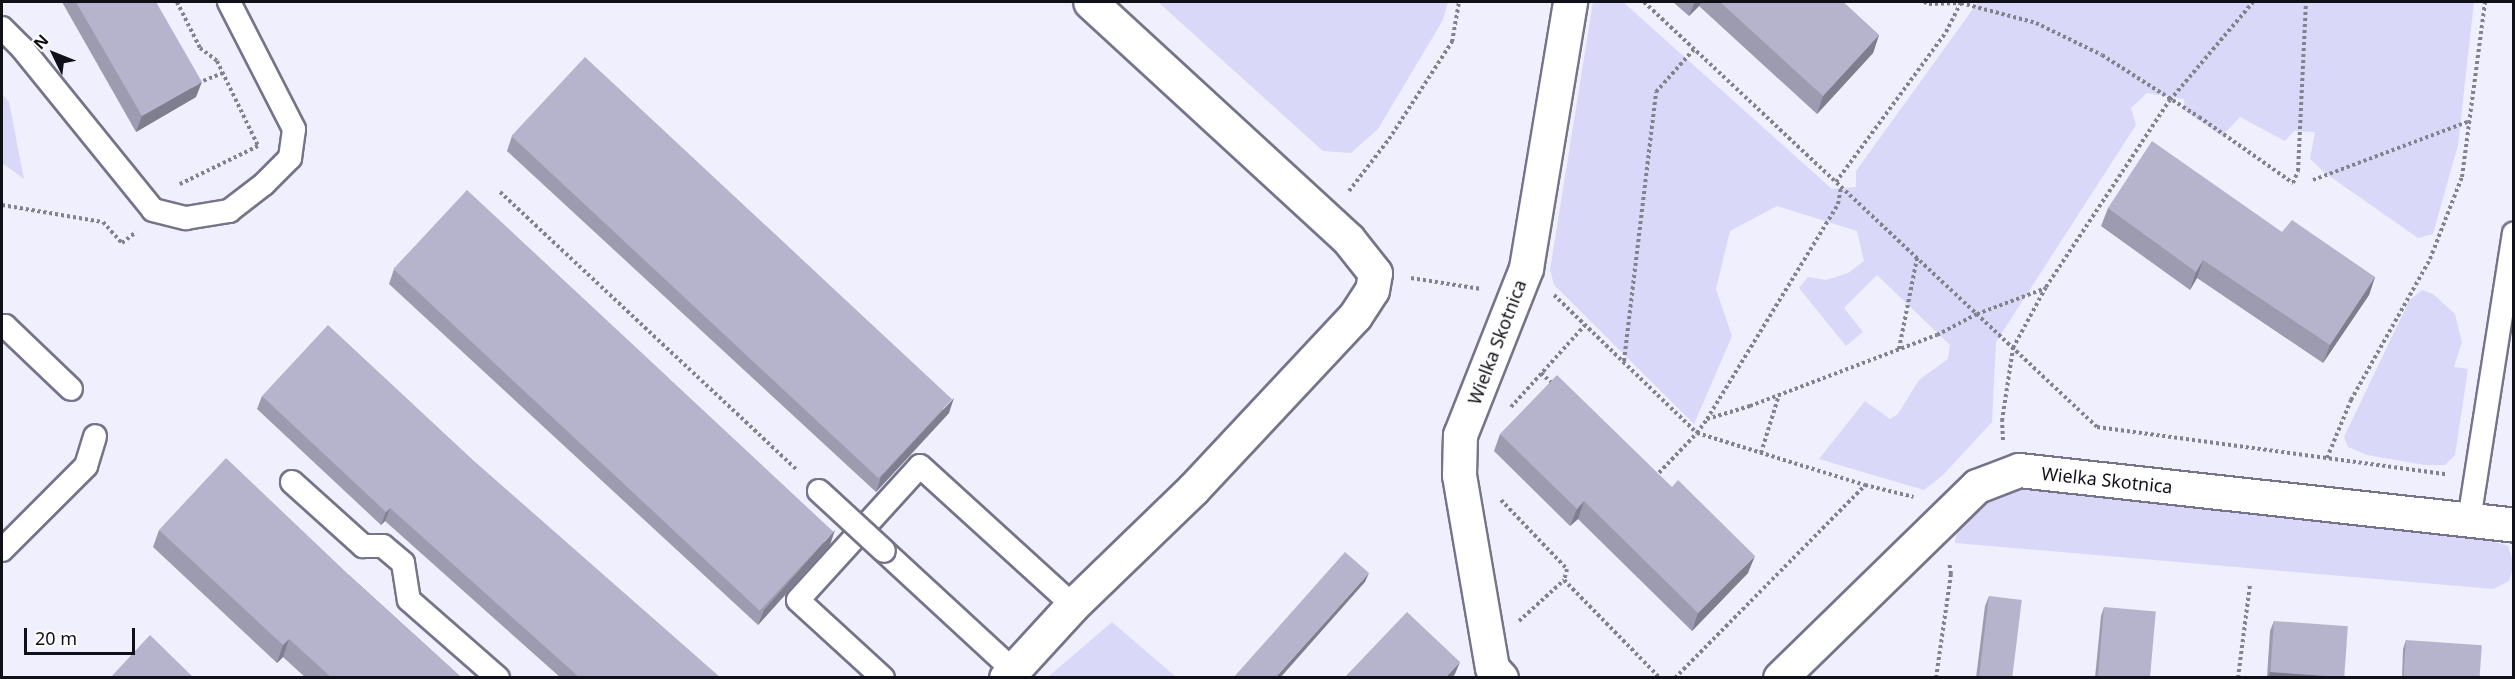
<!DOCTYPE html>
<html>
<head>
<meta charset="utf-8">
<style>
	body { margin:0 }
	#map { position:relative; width:2515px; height:679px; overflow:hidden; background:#efeffd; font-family:"Noto Sans",sans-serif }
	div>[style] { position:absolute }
	.green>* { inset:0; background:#d9d8f8 }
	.path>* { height:4px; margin-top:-2px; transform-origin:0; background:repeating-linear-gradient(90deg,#82828d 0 3px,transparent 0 6px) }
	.roads { filter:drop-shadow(2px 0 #757489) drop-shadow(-2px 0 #757489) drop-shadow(0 2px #757489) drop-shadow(0 -2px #757489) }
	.service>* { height:22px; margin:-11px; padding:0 11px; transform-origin:11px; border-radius:11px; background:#fff }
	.minor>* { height:33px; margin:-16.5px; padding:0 16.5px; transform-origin:16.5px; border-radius:16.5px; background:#fff }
	.bridges { filter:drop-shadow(2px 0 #757489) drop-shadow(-2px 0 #757489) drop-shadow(0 2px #757489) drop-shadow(0 -2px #757489) }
	.service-bridge>* { height:22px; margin:-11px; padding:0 11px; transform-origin:11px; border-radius:11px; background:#fff }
	.wall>* { inset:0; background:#9c9baf }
	.shaded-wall>* { inset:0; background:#7f7e8f }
	.building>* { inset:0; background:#b5b4cc; transform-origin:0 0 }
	span { translate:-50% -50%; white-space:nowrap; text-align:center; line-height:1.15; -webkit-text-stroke:4.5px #fdfdfd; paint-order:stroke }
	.street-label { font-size:18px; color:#101018 }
	.frame { position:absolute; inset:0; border:3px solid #101018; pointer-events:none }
	.north { position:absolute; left:24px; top:24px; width:60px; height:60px; -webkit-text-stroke:4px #fdfdfd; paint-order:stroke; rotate:313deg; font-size:16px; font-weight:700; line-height:24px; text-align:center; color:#101018 }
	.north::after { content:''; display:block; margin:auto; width:21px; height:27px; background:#101018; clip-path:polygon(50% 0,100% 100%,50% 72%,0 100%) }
	.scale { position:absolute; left:24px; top:628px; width:111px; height:27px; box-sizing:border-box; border:3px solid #101018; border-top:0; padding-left:8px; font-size:18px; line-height:21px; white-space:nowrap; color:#101018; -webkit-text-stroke:4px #fdfdfd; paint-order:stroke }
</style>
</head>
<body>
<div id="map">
	<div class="green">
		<i style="clip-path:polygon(1158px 2px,1448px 2px,1443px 20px,1378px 129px,1351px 153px,1323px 151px)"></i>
		<i style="clip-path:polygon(1593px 2px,1623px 2px,1832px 189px,1856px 187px,1856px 171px,1978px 2px,2474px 2px,2458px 145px,2433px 234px,2418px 238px,2325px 173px,2310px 159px,2315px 132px,2294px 131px,2285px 141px,2240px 117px,2222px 136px,2185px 111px,2184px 99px,2147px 93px,2131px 108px,2136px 125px,1996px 342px,1992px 422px,1943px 475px,1924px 490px,1819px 459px,1865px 401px,1890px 419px,1898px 414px,1919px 380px,1948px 359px,1950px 345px,1877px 275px,1844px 308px,1863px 332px,1846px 346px,1799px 288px,1808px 277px,1826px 280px,1848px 273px,1864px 261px,1857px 231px,1777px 206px,1730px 231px,1716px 289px,1732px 336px,1694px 424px,1554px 285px,1550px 270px)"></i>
		<i style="clip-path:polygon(2px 94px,9px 102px,24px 179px,2px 163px)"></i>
		<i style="clip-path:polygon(2422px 290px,2433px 294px,2455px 314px,2462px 342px,2454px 367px,2468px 369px,2455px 455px,2445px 465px,2425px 465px,2367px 455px,2348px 447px,2344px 437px,2409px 301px)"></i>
		<i style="clip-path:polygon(2020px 489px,2489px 540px,2508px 546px,2514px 565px,2509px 581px,2493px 589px,1955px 543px,1958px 523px,1983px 504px)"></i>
		<i style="clip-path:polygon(1112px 622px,1176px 677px,1048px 677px)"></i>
	</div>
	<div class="path">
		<i style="left:177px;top:2px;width:51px;rotate:63.4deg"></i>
		<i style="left:200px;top:48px;width:21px;rotate:37deg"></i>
		<i style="left:217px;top:61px;width:94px;rotate:64.2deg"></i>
		<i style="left:258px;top:146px;width:87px;rotate:154deg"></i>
		<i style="left:1644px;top:2px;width:621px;rotate:43.17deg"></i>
		<i style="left:2097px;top:427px;width:352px;rotate:7.7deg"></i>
		<i style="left:1924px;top:2px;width:5px;rotate:22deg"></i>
		<i style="left:1929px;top:4px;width:32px;rotate:-2deg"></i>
		<i style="left:1961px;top:3px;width:78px;rotate:14.9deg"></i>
		<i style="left:2036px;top:23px;width:73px;rotate:25.9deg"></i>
		<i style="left:2102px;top:55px;width:115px;rotate:32.6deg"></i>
		<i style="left:2199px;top:117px;width:115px;rotate:35.1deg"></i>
		<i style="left:2293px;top:183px;width:13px;rotate:-67deg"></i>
		<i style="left:2298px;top:171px;width:169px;rotate:-87.3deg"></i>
		<i style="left:198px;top:83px;width:27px;rotate:-22deg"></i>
		<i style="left:2313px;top:180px;width:168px;rotate:-20.6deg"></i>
		<i style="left:1836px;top:182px;width:186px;rotate:-53.7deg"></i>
		<i style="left:1946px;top:32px;width:34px;rotate:-63deg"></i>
		<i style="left:1349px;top:191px;width:66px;rotate:-52.4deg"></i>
		<i style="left:1389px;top:139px;width:116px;rotate:-57deg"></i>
		<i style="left:1452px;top:42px;width:41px;rotate:-80.1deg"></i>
		<i style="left:500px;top:192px;width:407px;rotate:43.1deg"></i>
		<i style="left:2px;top:205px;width:102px;rotate:9.6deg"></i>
		<i style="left:103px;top:222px;width:28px;rotate:48deg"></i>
		<i style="left:122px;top:243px;width:18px;rotate:-38deg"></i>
		<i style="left:1411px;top:278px;width:71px;rotate:8.9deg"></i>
		<i style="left:1554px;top:295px;width:199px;rotate:44deg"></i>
		<i style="left:1697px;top:433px;width:176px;rotate:17.2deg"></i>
		<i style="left:1865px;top:485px;width:50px;rotate:13.8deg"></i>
		<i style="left:1899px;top:349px;width:93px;rotate:-78.8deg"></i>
		<i style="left:1624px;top:361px;width:271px;rotate:-83.2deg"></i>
		<i style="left:1656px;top:92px;width:57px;rotate:-48.5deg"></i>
		<i style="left:1541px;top:373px;width:16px;rotate:43deg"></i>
		<i style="left:1511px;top:407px;width:110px;rotate:-47.9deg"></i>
		<i style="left:1707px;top:419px;width:45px;rotate:-16.8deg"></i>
		<i style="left:1750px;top:406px;width:200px;rotate:-20.8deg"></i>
		<i style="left:1937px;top:335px;width:45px;rotate:-27.7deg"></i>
		<i style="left:1977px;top:314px;width:74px;rotate:-20.6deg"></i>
		<i style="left:2003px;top:440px;width:19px;rotate:-93deg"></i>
		<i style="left:2002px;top:421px;width:74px;rotate:-81.4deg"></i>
		<i style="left:2013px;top:348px;width:69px;rotate:-61.6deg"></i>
		<i style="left:2046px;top:287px;width:224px;rotate:-56.5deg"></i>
		<i style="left:2170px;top:100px;width:128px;rotate:-49.7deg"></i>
		<i style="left:1761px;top:453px;width:61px;rotate:-72.8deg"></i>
		<i style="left:2327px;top:458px;width:63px;rotate:-67.5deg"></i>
		<i style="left:2351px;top:400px;width:162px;rotate:-60.7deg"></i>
		<i style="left:2430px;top:259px;width:88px;rotate:-68.7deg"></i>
		<i style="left:2462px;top:177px;width:177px;rotate:-82.5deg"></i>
		<i style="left:1655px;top:477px;width:61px;rotate:-46.3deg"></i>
		<i style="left:1697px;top:433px;width:17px;rotate:-54deg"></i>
		<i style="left:1707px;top:419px;width:252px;rotate:-58.6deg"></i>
		<i style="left:1838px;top:204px;width:17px;rotate:-80deg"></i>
		<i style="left:1501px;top:500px;width:95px;rotate:46.3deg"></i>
		<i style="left:1567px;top:569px;width:11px;rotate:105deg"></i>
		<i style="left:1564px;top:580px;width:137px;rotate:45.6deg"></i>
		<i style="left:1519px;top:621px;width:61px;rotate:-42.3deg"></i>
		<i style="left:1675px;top:678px;width:271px;rotate:-45.4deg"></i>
		<i style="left:1936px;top:678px;width:105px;rotate:-81.8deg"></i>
		<i style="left:1951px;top:574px;width:12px;rotate:-99deg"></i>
		<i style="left:2238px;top:678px;width:95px;rotate:-82.7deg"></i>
	</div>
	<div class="roads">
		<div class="service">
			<i style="left:2px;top:28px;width:28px;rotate:45deg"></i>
			<i style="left:22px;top:48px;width:208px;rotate:51deg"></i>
			<i style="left:153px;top:210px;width:34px;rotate:14deg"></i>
			<i style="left:186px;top:218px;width:44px;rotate:-9.2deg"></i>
			<i style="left:229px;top:211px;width:44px;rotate:-37.6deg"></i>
			<i style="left:264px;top:184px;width:37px;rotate:-45deg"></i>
			<i style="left:290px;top:158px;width:29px;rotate:-82deg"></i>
			<i style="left:294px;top:129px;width:143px;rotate:-117.1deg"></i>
			<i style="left:2px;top:326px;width:3px"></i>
			<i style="left:5px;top:326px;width:91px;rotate:43.7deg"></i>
			<i style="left:292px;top:482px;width:96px;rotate:42deg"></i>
			<i style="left:363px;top:546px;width:20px"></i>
			<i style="left:383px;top:546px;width:26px;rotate:40deg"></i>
			<i style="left:403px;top:563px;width:37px;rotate:81deg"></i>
			<i style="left:409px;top:600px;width:118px;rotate:41.2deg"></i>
			<i style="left:2469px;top:520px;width:290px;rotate:-81.1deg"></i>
			<i style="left:2px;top:550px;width:119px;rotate:-45deg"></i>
			<i style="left:86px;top:466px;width:31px;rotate:-73deg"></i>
			<i style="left:884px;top:551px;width:176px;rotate:42.7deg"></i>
			<i style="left:883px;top:678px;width:115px;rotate:-137.5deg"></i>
			<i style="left:798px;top:600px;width:181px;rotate:-47.7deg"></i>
			<i style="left:920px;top:466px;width:207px;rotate:42.3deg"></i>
		</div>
		<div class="minor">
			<i style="left:1006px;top:678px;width:99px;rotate:-47.5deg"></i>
			<i style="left:1073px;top:605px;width:167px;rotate:-44deg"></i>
			<i style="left:1193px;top:489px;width:237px;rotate:-46.9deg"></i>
			<i style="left:1355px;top:316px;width:31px;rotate:-57deg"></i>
			<i style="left:1372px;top:290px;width:17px;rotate:-80deg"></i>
			<i style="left:1375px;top:273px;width:43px;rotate:-128.5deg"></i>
			<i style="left:1348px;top:239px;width:350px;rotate:-137.4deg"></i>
			<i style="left:1501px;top:678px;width:13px;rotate:-132deg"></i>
			<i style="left:1492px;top:668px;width:196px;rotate:-99.7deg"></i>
			<i style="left:1459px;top:475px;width:40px;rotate:-88.6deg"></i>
			<i style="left:1460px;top:435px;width:180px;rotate:-68.4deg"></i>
			<i style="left:1526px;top:268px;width:270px;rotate:-80.6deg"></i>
			<i style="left:1780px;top:678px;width:275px;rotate:-44.3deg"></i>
			<i style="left:1977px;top:486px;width:45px;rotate:-20.9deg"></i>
			<i style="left:2019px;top:470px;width:498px;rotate:6.3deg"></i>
		</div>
	</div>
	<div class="bridges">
		<div class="service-bridge">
			<i style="left:819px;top:491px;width:88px;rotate:42.7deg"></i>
		</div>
	</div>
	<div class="wall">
		<i style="clip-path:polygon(62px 2px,156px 2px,196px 97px,136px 132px)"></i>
		<i style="clip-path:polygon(1673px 2px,1843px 2px,1879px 35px,1873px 53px,1817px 114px,1699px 6px,1689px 16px)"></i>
		<i style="clip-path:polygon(512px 136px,949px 413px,876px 492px,507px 151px)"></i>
		<i style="clip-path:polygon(2108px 208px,2282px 232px,2375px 277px,2369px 295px,2323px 363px,2197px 278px,2190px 290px,2101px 226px)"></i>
		<i style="clip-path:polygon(394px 269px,830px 545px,758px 625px,389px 284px)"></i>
		<i style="clip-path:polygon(262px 396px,721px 678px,561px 678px,385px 521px,381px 525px,257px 409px)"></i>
		<i style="clip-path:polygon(1500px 434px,1748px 573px,1692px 631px,1578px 519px,1570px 526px,1494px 451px)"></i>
		<i style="clip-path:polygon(159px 530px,349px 575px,462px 678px,306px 678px,283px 657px,277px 663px,153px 547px)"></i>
		<i style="clip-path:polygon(1989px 596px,2012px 678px,1976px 678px,1985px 606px)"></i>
		<i style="clip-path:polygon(2104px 607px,2149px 678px,2095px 678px,2101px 616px)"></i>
		<i style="clip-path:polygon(2274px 621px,2344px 678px,2267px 678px,2270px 631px)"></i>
		<i style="clip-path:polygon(2406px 640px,2480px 678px,2402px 678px,2403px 649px)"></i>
	</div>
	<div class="shaded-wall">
		<i style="clip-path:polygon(1695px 2px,1701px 2px,1699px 6px,1689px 16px)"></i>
		<i style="clip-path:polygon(1879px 35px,1873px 53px,1817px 114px,1823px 96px)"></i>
		<i style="clip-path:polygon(202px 82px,196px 97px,136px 132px,142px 116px)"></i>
		<i style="clip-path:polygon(2203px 260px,2197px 278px,2190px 290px,2196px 272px)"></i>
		<i style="clip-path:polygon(2375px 277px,2369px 295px,2323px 363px,2330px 345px)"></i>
		<i style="clip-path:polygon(954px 398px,949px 413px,876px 492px,881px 477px)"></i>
		<i style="clip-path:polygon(1584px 501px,1578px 519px,1570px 526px,1577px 509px)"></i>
		<i style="clip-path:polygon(390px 508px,385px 521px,381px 525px,386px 512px)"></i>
		<i style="clip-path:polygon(835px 530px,830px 545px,758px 625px,764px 610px)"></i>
		<i style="clip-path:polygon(1755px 556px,1748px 573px,1692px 631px,1698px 613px)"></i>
		<i style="clip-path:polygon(1369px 573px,1365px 582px,1280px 678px,1275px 678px)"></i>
		<i style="clip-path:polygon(289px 639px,283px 657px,277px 663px,283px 645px)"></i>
		<i style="clip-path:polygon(1460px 662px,1455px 674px,1452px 678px,1445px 678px)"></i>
		<i style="clip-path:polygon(2270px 672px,2344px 678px,2268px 678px)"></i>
	</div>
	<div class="building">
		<i style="clip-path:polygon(76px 2px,156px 2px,202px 82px,142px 116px)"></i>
		<i style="clip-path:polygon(1720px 2px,1843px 2px,1879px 35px,1823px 96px)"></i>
		<i style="left:585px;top:57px;width:502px;height:108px;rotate:43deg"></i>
		<i style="clip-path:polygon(2152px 141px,2282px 232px,2292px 220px,2375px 277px,2330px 345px,2203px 260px,2196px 272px,2108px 208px)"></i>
		<i style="left:467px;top:190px;width:501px;height:108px;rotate:43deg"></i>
		<i style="clip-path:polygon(328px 325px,474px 461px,721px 678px,580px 678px,390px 508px,386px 512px,262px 396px)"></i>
		<i style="clip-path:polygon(1557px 375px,1672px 487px,1678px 480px,1755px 556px,1698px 613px,1584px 501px,1577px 509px,1500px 434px)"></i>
		<i style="clip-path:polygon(226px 458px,349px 575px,462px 678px,332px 678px,289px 639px,283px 645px,159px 530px)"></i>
		<i style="clip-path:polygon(1345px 552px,1369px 573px,1275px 678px,1233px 678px)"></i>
		<i style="left:1989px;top:596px;width:33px;height:83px;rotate:7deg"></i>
		<i style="left:2104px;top:607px;width:52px;height:71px;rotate:5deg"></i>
		<i style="clip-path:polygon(1407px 612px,1460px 662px,1445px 678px,1344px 678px)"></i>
		<i style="left:2274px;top:621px;width:74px;height:51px;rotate:4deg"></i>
		<i style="clip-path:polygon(150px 635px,194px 678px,110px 678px)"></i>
		<i style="left:2406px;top:640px;width:76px;height:38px;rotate:4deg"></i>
		<i style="clip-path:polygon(2078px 676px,2094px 678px,2078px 678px)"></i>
	</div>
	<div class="street-label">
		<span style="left:1497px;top:342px;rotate:-69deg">Wielka Skotnica</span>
		<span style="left:2107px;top:480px;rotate:6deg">Wielka Skotnica</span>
	</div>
	<div class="frame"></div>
	<div class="north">N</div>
	<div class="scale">20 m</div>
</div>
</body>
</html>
